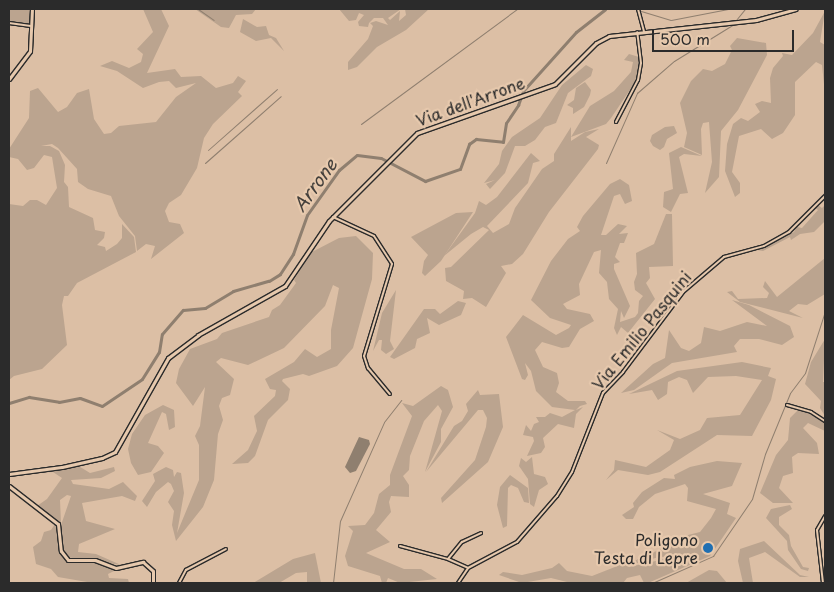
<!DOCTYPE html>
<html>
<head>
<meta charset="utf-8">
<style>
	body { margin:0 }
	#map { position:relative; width:834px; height:592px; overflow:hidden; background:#dcbfa5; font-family:"Playpen Sans",sans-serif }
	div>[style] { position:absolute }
	.green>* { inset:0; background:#bba48f }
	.water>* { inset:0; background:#8f7f6f }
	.stream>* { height:1px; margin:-0.5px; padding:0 0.5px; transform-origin:0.5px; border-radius:0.5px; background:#8f7f6f }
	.river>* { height:3px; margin:-1.5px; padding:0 1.5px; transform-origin:1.5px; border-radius:1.5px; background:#8f7f6f }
	.roads { filter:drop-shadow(1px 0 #2b2b2b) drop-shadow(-1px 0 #2b2b2b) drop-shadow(0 1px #2b2b2b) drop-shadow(0 -1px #2b2b2b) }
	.minor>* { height:2px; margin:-1px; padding:0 1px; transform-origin:1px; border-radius:1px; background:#e7c9ad }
	.tertiary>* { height:3px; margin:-1.5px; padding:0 1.5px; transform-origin:1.5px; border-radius:1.5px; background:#e7c9ad }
	.dots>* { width:14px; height:14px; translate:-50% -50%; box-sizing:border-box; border:2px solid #e7c9ad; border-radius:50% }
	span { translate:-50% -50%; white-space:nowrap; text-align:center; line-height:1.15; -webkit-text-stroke:4.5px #e7c9ad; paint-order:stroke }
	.street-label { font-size:16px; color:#2b2b2b }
	.poi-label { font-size:16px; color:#2b2b2b }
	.right { translate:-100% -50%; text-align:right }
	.water-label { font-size:18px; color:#44403c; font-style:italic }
	.frame { position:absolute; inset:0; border:10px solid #2b2b2b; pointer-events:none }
	.scale { position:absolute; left:652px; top:30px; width:142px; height:22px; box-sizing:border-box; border:2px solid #2b2b2b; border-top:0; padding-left:6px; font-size:15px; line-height:18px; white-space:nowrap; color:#2b2b2b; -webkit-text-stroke:4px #e7c9ad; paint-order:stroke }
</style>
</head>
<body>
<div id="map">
	<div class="green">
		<i style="clip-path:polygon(9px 9px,30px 9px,30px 25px,9px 22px)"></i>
		<i style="clip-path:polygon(143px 9px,161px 9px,169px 26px,147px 73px,175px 69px,181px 77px,201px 76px,216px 88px,233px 83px,238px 76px,246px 81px,238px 92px,242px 96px,213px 124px,204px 138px,197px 168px,181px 195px,169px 203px,165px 211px,169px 222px,180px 224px,184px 233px,151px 259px,155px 246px,146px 244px,137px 251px,135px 236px,119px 216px,111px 196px,88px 189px,78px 182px,77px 169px,58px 148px,52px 144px,41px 146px,50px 146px,59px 151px,65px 165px,64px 182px,68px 187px,69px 207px,93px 218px,95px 230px,105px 232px,104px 238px,97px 245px,105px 247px,106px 251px,117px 244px,122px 238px,122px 224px,134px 237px,136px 252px,77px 283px,68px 296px,64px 296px,62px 305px,67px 345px,42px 369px,14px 376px,9px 380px,9px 204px,23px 206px,30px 200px,37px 200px,46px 205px,57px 188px,52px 157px,44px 155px,34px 168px,27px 170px,18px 159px,9px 157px,9px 149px,29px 118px,30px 91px,38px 88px,58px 112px,67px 107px,77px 93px,89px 89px,94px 119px,104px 134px,111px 133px,119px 126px,156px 122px,176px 97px,196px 83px,176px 88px,169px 81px,159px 82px,143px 88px,117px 71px,100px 66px,112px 61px,129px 68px,141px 62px,143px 54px,137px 49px,153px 32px)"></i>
		<i style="clip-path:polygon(195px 9px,209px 10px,256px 9px,252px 14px,236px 15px,229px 28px,221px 27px)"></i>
		<i style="clip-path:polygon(339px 9px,401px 9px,388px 18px,390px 20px,400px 11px,399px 21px,406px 15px,405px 9px,429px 9px,406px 30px,377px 47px,357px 67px,348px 70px,348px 62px,368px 39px,373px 26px,370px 23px,376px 21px,388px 25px,383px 18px,374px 18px,369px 23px,368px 27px,359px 26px,358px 22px,364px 15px,359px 13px,356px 20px,349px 21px)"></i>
		<i style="clip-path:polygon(825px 11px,820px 42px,825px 45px,825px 94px,822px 65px,816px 62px,795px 82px,795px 115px,783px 133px,772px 139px,761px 129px,739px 136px,732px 172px,740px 183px,740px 193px,735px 197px,725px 171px,727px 144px,733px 124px,741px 118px,748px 121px,760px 112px,755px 104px,762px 101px,771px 103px,770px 78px,773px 68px,783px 56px,782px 53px,792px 55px,813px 33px)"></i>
		<i style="clip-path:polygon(243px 19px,257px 27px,266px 26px,269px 35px,276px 38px,284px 51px,271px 38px,256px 41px,240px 32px)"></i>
		<i style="clip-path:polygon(737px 38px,766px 43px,767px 55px,738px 110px,721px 131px,719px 177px,705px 193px,712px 162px,709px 122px,703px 123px,701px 129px,702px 155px,684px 147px,687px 133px,680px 103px,691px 81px,703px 69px,712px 71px,725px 64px,732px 50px,730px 46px)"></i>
		<i style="clip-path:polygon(629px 54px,639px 57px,639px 70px,634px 84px,611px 118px,606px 124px,571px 137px,590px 106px,614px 91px,631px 72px,633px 62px,624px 60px)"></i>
		<i style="clip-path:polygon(586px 65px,593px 69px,591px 76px,568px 93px,556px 123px,545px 127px,535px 140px,525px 146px,515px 146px,505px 173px,490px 189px,486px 184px,495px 180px,484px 183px,499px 164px,502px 151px,512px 137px,540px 118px,562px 85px)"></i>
		<i style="clip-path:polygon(585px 82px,591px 90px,590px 95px,584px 107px,573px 114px,573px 108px,567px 105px,574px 100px,576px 88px)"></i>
		<i style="clip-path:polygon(674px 126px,677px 133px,667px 139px,664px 147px,660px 150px,653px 146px,650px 141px,652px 135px,665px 127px)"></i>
		<i style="clip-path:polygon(571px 127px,571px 141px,585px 132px,599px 129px,586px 137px,599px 145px,598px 149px,549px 212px,523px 254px,512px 264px,501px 266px,506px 273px,486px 307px,472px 298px,463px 299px,464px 291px,446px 281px,445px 268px,451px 267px,489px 230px,483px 227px,471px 234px,444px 256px,475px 213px,479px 201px,486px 205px,497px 197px,531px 153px,540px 161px,533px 163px,528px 183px,487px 226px,493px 233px,509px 224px,515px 208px,542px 169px,554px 161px,554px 154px)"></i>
		<i style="clip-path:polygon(681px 147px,702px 156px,684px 154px,679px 157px,688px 193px,680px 194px,671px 212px,663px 207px,664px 192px,673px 189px,669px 153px)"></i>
		<i style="clip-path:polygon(620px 179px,629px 185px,632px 201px,625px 204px,620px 194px,614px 196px,601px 235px,606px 235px,618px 224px,627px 226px,619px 234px,628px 233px,624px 243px,620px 243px,615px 257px,620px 262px,614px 264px,614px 269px,630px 306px,624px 318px,621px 311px,620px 322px,635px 317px,638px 313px,639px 301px,643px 296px,635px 290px,634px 282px,637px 274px,636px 253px,654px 244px,666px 214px,672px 214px,673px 266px,649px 267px,650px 278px,646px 283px,655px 299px,628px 333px,621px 327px,617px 335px,614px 328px,618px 309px,609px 299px,607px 282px,599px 273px,601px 250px,594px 252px,579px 284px,580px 295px,563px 304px,567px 309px,590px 314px,594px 321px,580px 329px,569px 347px,562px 348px,542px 342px,535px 350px,543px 367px,557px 373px,559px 383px,556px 392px,568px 401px,585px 401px,587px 404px,580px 406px,576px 410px,583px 407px,576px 414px,574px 428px,558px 424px,543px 438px,545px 447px,541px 453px,527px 456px,534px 441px,533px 437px,523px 435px,526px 425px,531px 431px,534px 424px,539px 422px,536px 417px,545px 417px,550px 413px,562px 417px,575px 410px,552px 407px,536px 391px,531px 371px,525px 363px,528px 375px,525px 380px,522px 379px,506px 337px,523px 315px,556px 335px,569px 328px,571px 325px,550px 318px,531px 300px,551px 261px,568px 239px,580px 231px,577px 227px,583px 216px,610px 184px)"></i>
		<i style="clip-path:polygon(818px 205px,822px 208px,825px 205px,825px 221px,814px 232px,800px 234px,791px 240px,790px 237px,763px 251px,757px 250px,794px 232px,797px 227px,802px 228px,818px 210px,815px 208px)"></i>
		<i style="clip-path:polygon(473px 212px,441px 261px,425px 276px,422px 273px,424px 261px,428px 255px,411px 237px,456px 213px)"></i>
		<i style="clip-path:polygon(356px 236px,373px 253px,372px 279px,353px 348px,337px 366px,309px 376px,303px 374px,283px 379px,282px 381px,290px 389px,288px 400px,268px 420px,255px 456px,248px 463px,232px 464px,248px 450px,257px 431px,254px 416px,275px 396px,276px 390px,270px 389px,265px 379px,294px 362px,305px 349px,317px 357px,331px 349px,331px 330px,339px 288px,333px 285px,325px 306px,284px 348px,248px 365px,221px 358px,216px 362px,234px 379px,230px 395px,222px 398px,219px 406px,223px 420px,218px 434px,214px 480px,203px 507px,176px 541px,172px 525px,174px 511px,168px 502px,174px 491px,171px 484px,168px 482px,156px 492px,147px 507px,142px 501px,155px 481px,153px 474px,166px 467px,173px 470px,174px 477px,177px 472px,181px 473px,184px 493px,177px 533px,199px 480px,199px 445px,195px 436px,200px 426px,205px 387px,193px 406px,176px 383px,179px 369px,190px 349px,217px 339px,222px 333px,269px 317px,272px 310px,280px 305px,296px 283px,294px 280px,310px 253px,339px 238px)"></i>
		<i style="clip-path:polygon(825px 258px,825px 294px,807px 305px,798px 304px,789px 311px,803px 318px,740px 302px,727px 292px,732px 291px,738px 299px,767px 298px,769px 293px,763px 287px,765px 281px,777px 297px)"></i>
		<i style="clip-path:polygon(396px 290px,390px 341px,394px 349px,386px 354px,381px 350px,382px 340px,379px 340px,373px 351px,382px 313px)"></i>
		<i style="clip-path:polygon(732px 300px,749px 305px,790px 326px,794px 337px,782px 345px,759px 339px,740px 339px,734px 346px,737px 352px,672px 363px,634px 390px,621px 393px,653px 364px,665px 358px,669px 330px,681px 348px,689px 351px,701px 343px,704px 327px,720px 331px,747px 322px,767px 326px)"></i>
		<i style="clip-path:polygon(458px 301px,466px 303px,461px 315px,439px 325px,427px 318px,430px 333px,417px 339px,415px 348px,394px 359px,390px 357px,424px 309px,435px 309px,440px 314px)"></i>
		<i style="clip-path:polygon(825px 339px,823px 382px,825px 382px,825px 416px,820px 408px,821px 401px,805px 384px,811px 362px)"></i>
		<i style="clip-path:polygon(742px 362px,771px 368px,768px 376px,776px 379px,771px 400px,752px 436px,717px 435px,660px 472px,648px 475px,618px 470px,606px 480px,614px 470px,615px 460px,646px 467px,670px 450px,674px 440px,657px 430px,680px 439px,700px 430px,707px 418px,740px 415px,762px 380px,736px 376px,708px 377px,693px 393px,687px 380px,679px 377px,668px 382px,667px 394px,658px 400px,652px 390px,629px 394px,677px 371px)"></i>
		<i style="clip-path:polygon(441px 386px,448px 390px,453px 407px,441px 429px,441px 442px,425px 472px,442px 411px,438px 405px,424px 421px,410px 456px,409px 470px,403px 476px,409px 485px,409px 497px,391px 496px,389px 502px,391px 512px,376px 530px,390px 542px,366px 553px,404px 569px,421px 569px,437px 579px,400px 583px,388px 578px,386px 583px,382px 583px,380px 576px,348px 566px,345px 556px,353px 531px,348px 526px,365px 525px,374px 513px,379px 494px,390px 485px,390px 475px,412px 416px,402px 403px,413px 406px)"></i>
		<i style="clip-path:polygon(478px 390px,480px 395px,499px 394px,503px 427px,488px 462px,442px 503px,441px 498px,475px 460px,486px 427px,487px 418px,483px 410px,478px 410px,426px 472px,454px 426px,462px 421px,468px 411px,466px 404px)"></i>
		<i style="clip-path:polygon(163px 405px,174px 410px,175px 427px,169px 430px,166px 414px,162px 412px,148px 443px,158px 446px,164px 453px,151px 472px,138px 475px,131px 463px,128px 449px,132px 434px,145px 415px)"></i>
		<i style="clip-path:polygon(799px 409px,825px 421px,825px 431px,808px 423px,803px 428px,817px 443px,819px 454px,798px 453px,792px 457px,793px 473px,783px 476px,779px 488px,793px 503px,773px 503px,760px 493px,776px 455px,788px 440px,790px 418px)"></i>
		<i style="clip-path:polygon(532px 457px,534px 474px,545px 477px,548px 484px,539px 490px,534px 507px,530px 504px,528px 479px,519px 466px,521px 458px,526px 462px)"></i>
		<i style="clip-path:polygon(717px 461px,742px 463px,732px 486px,703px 494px,730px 503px,727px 514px,736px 518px,710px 556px,648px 583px,644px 583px,640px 575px,627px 578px,623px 583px,571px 583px,551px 578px,522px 583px,499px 575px,503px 572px,522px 575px,552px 568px,559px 563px,567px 571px,592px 576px,620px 565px,625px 555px,625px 564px,629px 567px,678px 556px,659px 557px,630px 565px,627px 561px,628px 555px,632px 556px,630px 562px,633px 563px,640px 557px,679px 543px,688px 535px,700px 532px,711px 518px,716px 509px,687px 501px,688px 488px,685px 484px,655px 494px,639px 507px,633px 519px,626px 519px,622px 515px,634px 507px,633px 503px,642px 492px,664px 478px,675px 479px,674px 475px,690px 467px)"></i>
		<i style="clip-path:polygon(77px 465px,90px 473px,114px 467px,115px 471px,101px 478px,71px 480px,73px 484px,109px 489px,123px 482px,137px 496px,135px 501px,122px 496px,82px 503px,86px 521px,115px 529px,79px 544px,78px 552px,96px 554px,121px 565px,66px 557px,62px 552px,61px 525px,71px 496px,67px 495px,60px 500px,61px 523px,37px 506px,47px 499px,62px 478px,53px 472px,36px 473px)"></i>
		<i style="clip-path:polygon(510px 475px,528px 488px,529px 503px,524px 502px,518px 488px,511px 485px,508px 488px,507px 526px,503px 528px,497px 505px,500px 487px)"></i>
		<i style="clip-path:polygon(790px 505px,792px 509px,779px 517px,779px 525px,789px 535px,791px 546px,803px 567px,809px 568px,808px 571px,801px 569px,788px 550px,787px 541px,766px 518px,771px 509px)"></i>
		<i style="clip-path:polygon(55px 524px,59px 532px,59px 552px,68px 562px,98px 562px,118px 569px,108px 574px,109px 578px,128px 579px,129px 583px,93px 583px,58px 577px,51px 569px,36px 564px,33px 547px,41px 541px,44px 532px,51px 530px)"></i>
		<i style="clip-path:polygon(764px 541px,800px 575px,809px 577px,800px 577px,765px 552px,749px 558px,753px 583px,743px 583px,738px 561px,740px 549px)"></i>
		<i style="clip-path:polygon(315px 553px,321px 583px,307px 583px,307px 572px,296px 573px,279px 583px,253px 583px,293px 559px)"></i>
		<i style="clip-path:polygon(709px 570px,717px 571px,727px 583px,686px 583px)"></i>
	</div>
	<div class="water">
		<i style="clip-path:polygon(359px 437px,369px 440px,370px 444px,356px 471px,350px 473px,345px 467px)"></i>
	</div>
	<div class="stream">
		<i style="left:198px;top:9px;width:19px;rotate:35deg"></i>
		<i style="left:641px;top:11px;width:31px;rotate:17deg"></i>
		<i style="left:671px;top:20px;width:58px;rotate:-10.9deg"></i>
		<i style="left:736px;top:20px;width:14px;rotate:-51deg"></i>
		<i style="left:361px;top:124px;width:194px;rotate:-36.4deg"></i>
		<i style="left:208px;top:150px;width:92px;rotate:-41.5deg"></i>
		<i style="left:205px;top:163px;width:101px;rotate:-41.4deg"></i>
		<i style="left:606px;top:163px;width:77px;rotate:-66.1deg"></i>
		<i style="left:637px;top:93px;width:49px;rotate:-40.9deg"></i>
		<i style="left:674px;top:61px;width:70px;rotate:-31.7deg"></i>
		<i style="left:333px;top:583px;width:62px;rotate:-83.6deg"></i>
		<i style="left:340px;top:521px;width:108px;rotate:-66deg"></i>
		<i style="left:384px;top:422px;width:28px;rotate:-52deg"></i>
		<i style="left:652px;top:583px;width:67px;rotate:-23.9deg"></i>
		<i style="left:713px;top:556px;width:69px;rotate:-55.6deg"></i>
		<i style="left:752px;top:499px;width:47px;rotate:-73.9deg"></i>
		<i style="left:765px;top:454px;width:66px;rotate:-67.7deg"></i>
		<i style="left:790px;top:393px;width:25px;rotate:-53deg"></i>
		<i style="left:805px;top:373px;width:65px;rotate:-72.1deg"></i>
	</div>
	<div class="river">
		<i style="left:9px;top:403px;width:21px;rotate:-17deg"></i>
		<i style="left:29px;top:397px;width:30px;rotate:9deg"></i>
		<i style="left:59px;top:402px;width:21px;rotate:-11deg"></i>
		<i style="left:80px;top:398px;width:23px;rotate:20deg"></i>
		<i style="left:102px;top:406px;width:48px;rotate:-34deg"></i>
		<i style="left:142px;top:379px;width:32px;rotate:-58deg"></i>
		<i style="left:159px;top:352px;width:18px;rotate:-81deg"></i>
		<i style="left:162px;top:334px;width:32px;rotate:-49deg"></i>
		<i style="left:183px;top:310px;width:22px;rotate:-5deg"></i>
		<i style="left:205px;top:308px;width:33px;rotate:-31deg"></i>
		<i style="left:233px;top:291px;width:37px;rotate:-16deg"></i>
		<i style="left:269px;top:281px;width:13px;rotate:-32deg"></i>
		<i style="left:280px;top:274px;width:24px;rotate:-57deg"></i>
		<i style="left:293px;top:254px;width:41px;rotate:-70.3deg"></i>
		<i style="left:307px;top:215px;width:55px;rotate:-54.6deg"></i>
		<i style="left:339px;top:170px;width:23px;rotate:-40deg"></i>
		<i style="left:357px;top:155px;width:24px;rotate:7deg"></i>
		<i style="left:381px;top:158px;width:50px;rotate:27.6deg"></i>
		<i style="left:425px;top:181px;width:37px;rotate:-19deg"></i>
		<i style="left:460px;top:169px;width:27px;rotate:-70deg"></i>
		<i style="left:469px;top:144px;width:9px;rotate:-36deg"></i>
		<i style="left:476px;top:139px;width:27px;rotate:6deg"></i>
		<i style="left:503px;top:142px;width:19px;rotate:-81deg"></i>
		<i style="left:506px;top:123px;width:22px;rotate:-56deg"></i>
		<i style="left:518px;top:105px;width:15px;rotate:-70deg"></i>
		<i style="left:523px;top:91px;width:79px;rotate:-48.1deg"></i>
		<i style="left:576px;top:32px;width:37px;rotate:-38deg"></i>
	</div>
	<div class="roads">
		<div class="minor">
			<i style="left:638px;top:9px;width:24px;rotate:75deg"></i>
			<i style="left:9px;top:23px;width:22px;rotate:8deg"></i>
			<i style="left:616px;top:122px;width:47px;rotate:-62.4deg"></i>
			<i style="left:638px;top:80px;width:17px;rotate:-80deg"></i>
			<i style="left:641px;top:63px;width:31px;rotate:-97deg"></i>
			<i style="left:333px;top:217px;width:45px;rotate:24.9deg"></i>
			<i style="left:374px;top:236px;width:33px;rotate:57deg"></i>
			<i style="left:392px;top:264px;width:96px;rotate:106.9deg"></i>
			<i style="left:364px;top:356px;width:13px;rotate:72deg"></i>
			<i style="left:368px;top:368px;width:34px;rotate:50deg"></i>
			<i style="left:787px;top:405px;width:25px;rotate:16deg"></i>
			<i style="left:811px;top:412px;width:17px;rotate:33deg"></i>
			<i style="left:400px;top:546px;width:50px;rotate:15.2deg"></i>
			<i style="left:448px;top:559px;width:22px;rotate:24deg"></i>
			<i style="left:448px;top:559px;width:22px;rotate:-51deg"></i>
			<i style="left:462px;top:542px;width:21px;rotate:-25deg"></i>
			<i style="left:179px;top:583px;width:15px;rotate:-62deg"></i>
			<i style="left:186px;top:570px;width:45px;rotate:-27.7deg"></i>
			<i style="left:458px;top:583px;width:18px;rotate:-56deg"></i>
			<i style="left:468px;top:568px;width:55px;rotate:-28deg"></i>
			<i style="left:517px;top:542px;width:61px;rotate:-49deg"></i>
			<i style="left:557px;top:496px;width:28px;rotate:-58deg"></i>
			<i style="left:572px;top:472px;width:85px;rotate:-68.6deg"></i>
			<i style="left:603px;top:393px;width:29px;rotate:-46deg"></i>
			<i style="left:623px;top:372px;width:100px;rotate:-53.1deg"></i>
			<i style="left:683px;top:292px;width:54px;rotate:-40.5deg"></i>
			<i style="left:724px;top:257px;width:41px;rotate:-15.4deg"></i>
			<i style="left:764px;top:246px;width:29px;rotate:-29deg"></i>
			<i style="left:789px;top:232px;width:51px;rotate:-45deg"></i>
			<i style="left:823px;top:583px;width:53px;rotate:-96.5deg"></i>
			<i style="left:817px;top:530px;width:16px;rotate:-60deg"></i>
		</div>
		<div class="tertiary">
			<i style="left:9px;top:79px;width:35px;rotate:-53deg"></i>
			<i style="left:30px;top:51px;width:42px;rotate:-87.3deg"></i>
			<i style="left:9px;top:474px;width:53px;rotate:-7.5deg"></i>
			<i style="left:62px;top:467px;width:41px;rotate:-12.7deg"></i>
			<i style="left:102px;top:458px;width:14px;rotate:-25deg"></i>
			<i style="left:115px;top:452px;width:108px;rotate:-60.6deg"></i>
			<i style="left:168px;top:358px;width:38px;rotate:-37deg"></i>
			<i style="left:198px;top:335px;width:100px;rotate:-29.4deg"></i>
			<i style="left:285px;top:286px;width:78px;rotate:-55.9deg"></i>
			<i style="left:329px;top:221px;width:124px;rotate:-45deg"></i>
			<i style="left:417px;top:133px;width:146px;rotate:-19.5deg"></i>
			<i style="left:555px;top:84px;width:58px;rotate:-45deg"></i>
			<i style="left:596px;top:43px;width:15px;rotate:-28deg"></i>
			<i style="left:609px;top:36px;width:148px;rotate:-6.2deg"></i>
			<i style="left:756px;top:20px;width:41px;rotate:-15.4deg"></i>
			<i style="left:9px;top:486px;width:62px;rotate:37.8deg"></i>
			<i style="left:58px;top:524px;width:27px;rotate:84deg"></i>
			<i style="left:61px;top:551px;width:11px;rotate:52deg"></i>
			<i style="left:68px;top:560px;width:27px"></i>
			<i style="left:95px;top:560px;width:22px;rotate:21deg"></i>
			<i style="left:116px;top:568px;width:28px;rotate:-13deg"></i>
			<i style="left:143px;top:562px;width:13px;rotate:42deg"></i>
			<i style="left:153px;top:571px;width:12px;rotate:90deg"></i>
		</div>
	</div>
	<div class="dots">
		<i style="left:708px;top:548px;background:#1f6fb2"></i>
	</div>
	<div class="street-label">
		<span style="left:470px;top:101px;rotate:-20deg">Via dell'Arrone</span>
		<span style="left:641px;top:330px;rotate:-51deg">Via Emilio Pasquini</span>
	</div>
	<div class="poi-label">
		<span class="right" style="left:698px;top:548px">Poligono<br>Testa di Lepre</span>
	</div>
	<div class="water-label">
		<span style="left:315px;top:185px;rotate:-54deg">Arrone</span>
	</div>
	<div class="frame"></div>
	<div class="scale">500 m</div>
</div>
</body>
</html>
